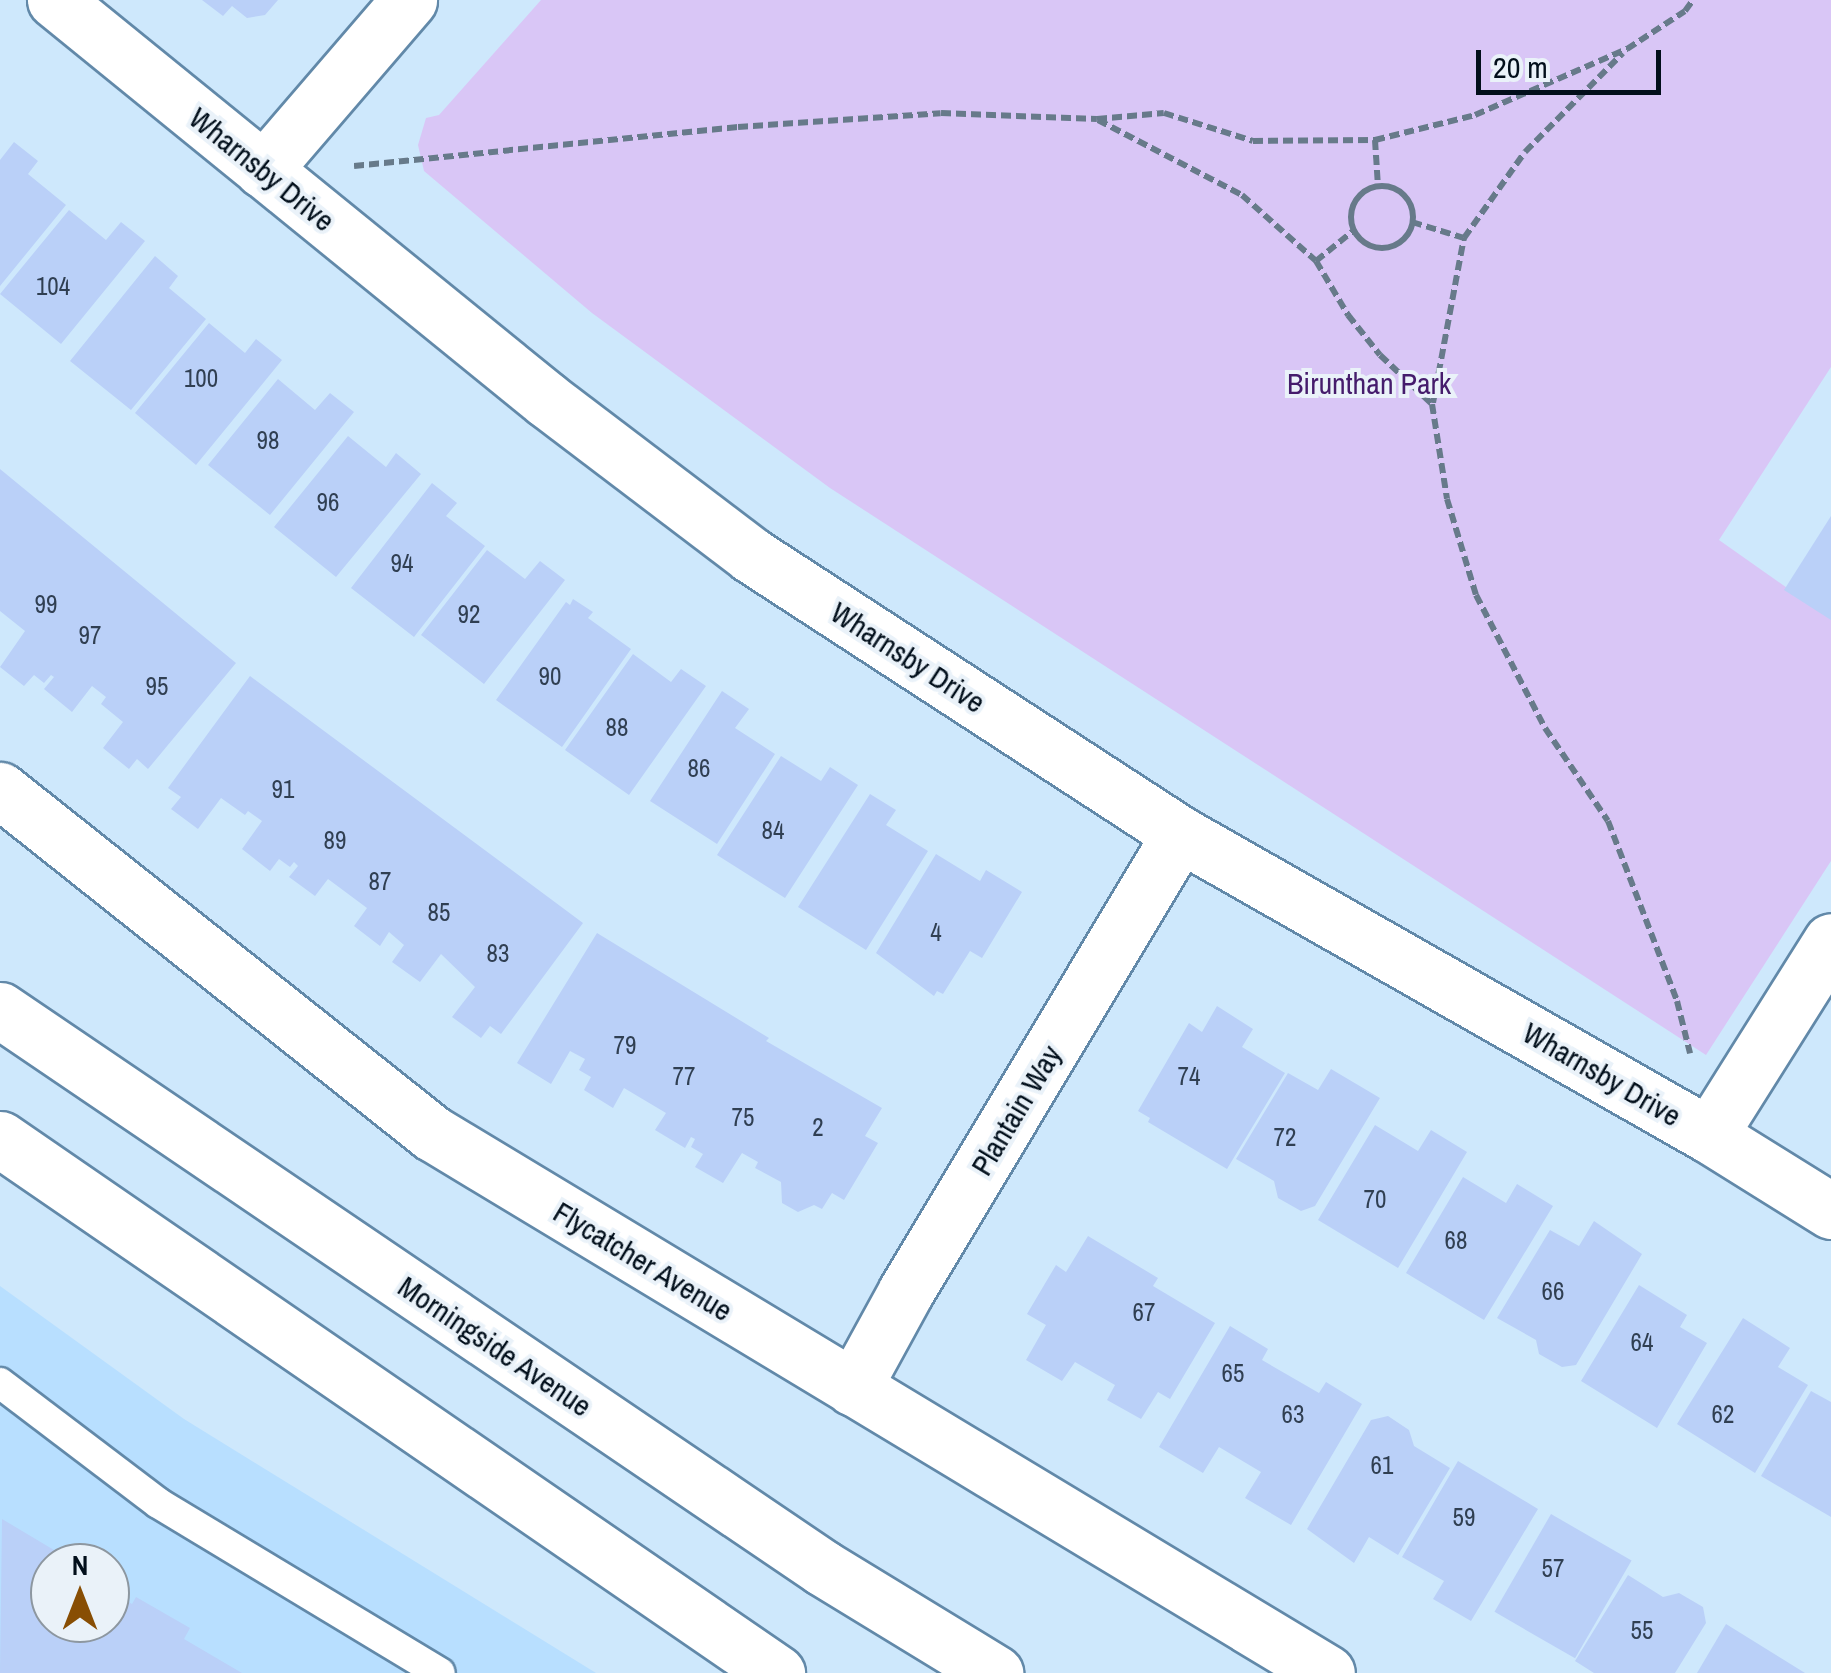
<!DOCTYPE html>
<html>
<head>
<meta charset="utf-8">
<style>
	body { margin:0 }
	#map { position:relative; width:1831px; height:1673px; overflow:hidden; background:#cee8fc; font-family:"Archivo Narrow",sans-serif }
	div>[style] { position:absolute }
	.built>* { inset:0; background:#b8dfff }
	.green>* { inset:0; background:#d9c6f6 }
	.building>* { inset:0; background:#bad0f8; transform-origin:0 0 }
	.path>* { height:6px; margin-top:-3px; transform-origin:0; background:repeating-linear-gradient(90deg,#677a8a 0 10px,transparent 0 15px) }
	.path>.ring { margin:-3px; padding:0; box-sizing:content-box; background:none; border:6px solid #677a8a; border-radius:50% }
	.roads { filter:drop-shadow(2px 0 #6289a9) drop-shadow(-2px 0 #6289a9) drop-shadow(0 2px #6289a9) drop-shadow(0 -2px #6289a9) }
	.service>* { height:30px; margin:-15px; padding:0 15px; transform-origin:15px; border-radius:15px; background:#fff }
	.minor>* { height:55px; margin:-27.5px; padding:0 27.5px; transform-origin:27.5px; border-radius:27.5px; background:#fff }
	.secondary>* { height:55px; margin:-27.5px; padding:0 27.5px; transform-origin:27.5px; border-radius:27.5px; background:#fff }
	span { translate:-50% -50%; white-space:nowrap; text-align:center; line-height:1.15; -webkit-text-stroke:8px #eaf2f9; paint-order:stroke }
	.number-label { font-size:25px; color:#303f52 }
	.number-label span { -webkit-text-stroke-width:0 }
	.street-label { font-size:30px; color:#020f1b }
	.park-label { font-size:30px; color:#451c6c }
	.north { position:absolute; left:30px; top:1543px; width:100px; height:100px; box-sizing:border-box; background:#eaf2f9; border:2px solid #8d97a0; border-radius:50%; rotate:0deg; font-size:28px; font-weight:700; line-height:40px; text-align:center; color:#020f1b }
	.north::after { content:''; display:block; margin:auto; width:35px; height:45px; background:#884e04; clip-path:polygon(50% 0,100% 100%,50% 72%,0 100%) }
	.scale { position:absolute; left:1476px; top:50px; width:185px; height:45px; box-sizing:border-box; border:5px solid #020f1b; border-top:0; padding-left:12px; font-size:30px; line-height:35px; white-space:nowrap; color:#020f1b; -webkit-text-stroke:8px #eaf2f9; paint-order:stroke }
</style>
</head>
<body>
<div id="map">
	<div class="built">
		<i style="clip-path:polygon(evenodd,0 1286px,184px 1419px,596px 1673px,0 1673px,0 1286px,50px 1563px,110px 1563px,110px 1623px,50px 1623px,50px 1563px)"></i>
	</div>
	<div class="green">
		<i style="clip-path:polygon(541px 0,1831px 0,1831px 367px,1719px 540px,1831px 619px,1831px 861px,1706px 1055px,830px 488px,592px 313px,424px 171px,418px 145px,426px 118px,439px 115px)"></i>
	</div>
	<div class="building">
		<i style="clip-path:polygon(202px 0,278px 0,265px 15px,247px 18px,232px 6px,223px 16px)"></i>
		<i style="clip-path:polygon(14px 142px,38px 161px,28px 174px,66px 205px,0 286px,0 160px)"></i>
		<i style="clip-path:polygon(69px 210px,106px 240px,121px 222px,145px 241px,61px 344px,0 294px)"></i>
		<i style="clip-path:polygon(155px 256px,178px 276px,169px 288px,206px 319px,131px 410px,70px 361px)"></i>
		<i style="clip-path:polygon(209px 323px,245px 353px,256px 339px,282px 360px,196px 465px,135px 413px)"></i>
		<i style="clip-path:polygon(278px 379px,315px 410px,330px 393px,354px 412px,270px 515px,208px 465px)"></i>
		<i style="clip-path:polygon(348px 436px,386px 467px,396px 453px,421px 474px,336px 577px,274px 527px)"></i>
		<i style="clip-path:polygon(0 469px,236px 663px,148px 769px,137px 759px,129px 769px,103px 748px,123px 722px,101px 704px,106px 697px,92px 686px,72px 712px,44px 689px,54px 677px,51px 675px,44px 683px,34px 675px,24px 686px,0 667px,25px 631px,0 611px)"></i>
		<i style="clip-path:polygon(432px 483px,457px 503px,446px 516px,485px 546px,414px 637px,351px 588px)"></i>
		<i style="clip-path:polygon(1831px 516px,1831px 620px,1784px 590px)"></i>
		<i style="clip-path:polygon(487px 550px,525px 579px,540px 561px,565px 580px,484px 684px,421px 635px)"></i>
		<i style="clip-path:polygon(573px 599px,593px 612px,588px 618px,631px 649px,562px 747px,496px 700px,566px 602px,570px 605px)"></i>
		<i style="clip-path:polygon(633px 654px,671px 682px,681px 669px,706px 686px,629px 795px,565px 750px)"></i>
		<i style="clip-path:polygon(250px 676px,583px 923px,501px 1034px,490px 1026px,481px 1038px,452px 1017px,475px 987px,441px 954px,420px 982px,392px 962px,404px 945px,389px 932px,380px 946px,354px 926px,367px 908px,328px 879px,315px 896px,289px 877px,298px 866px,294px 862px,290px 867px,279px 859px,270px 871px,242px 849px,262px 821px,248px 811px,245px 815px,221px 798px,198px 829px,171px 809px,181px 797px,168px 788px)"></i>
		<i style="clip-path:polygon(722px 691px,749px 709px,735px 728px,775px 754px,717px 844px,650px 801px)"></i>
		<i style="clip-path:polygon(781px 756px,821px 781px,830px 767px,858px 785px,785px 898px,717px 855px)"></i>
		<i style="clip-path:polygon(870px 794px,896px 810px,886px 825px,928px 851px,866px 950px,798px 907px)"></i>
		<i style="clip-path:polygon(936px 854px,980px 881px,986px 870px,1022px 892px,982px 958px,970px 951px,943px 994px,937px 991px,934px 996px,876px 953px)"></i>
		<i style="clip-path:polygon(597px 933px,769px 1038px,766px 1041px,882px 1108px,865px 1136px,878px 1143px,844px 1200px,832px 1193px,822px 1209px,814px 1205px,798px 1212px,782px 1203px,781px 1182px,755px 1168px,758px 1162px,742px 1153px,723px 1183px,695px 1167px,703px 1154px,691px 1147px,695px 1139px,691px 1137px,685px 1148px,655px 1130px,666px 1113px,624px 1088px,613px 1108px,584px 1090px,591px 1077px,579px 1070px,585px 1059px,570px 1051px,551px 1084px,517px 1063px)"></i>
		<i style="clip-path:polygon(1217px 1006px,1253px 1029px,1242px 1047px,1285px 1073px,1227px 1169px,1148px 1122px,1150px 1118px,1138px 1111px,1189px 1023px,1202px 1032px)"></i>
		<i style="clip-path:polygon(1331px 1069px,1380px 1098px,1315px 1206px,1301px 1211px,1278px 1198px,1274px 1181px,1236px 1159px,1288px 1073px,1318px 1090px)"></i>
		<i style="clip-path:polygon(1375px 1125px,1418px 1151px,1431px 1130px,1467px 1152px,1398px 1268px,1318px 1220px)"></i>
		<i style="clip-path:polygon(1463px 1177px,1506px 1203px,1517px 1184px,1553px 1206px,1484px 1320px,1406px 1273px)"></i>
		<i style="clip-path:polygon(1594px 1221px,1642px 1254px,1576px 1365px,1562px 1367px,1539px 1354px,1536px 1340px,1497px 1318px,1550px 1230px,1579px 1246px)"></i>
		<i style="clip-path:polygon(1088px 1236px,1158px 1278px,1153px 1286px,1215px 1323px,1170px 1399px,1158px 1392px,1141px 1419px,1107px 1400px,1115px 1385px,1075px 1362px,1062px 1381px,1026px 1360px,1046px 1325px,1027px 1314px,1056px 1265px,1066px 1272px)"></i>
		<i style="clip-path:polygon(1639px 1285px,1687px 1315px,1680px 1327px,1707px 1343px,1657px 1428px,1581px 1381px)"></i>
		<i style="clip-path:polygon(1743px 1318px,1790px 1348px,1778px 1367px,1808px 1385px,1755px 1473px,1677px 1424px)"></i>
		<i style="clip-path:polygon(1230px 1326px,1268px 1349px,1262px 1360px,1319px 1393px,1326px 1382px,1362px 1404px,1291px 1525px,1245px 1498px,1261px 1472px,1219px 1447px,1203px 1473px,1159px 1447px)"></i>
		<i style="clip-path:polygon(1811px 1391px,1831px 1402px,1831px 1517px,1761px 1476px)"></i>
		<i style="clip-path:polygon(1388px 1416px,1409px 1430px,1414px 1446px,1450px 1468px,1398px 1555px,1369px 1537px,1354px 1563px,1307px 1529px,1371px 1420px)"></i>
		<i style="clip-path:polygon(1458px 1461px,1538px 1509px,1471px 1621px,1433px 1599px,1444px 1581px,1402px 1557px)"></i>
		<i style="left:1551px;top:1514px;width:93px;height:113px;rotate:30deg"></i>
		<i style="clip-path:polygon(2px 1519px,54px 1550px,49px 1557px,60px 1563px,50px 1563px,50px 1623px,110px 1623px,110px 1591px,132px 1604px,136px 1597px,190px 1628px,184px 1639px,242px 1673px,0 1673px)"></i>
		<i style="clip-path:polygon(1628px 1575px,1663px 1597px,1679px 1593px,1703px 1607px,1706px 1623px,1675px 1673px,1594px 1673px,1575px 1661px)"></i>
		<i style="clip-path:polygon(1726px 1624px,1805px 1673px,1697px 1673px)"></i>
	</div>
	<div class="path">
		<i style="left:1098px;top:120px;width:162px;rotate:27.5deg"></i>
		<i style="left:1242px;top:195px;width:99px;rotate:41.7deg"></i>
		<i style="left:1316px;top:261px;width:63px;rotate:59.3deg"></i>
		<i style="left:1348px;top:315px;width:51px;rotate:51.3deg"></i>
		<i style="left:1380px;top:355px;width:71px;rotate:43.3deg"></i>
		<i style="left:1432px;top:404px;width:96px;rotate:81deg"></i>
		<i style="left:1447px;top:499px;width:100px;rotate:73.2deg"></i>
		<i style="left:1476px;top:595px;width:150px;rotate:62.6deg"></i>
		<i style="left:1545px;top:728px;width:112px;rotate:55.9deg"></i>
		<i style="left:1608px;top:821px;width:193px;rotate:69deg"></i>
		<i style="left:1677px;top:1001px;width:54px;rotate:76deg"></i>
		<i style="left:1375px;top:140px;width:46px;rotate:86.3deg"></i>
		<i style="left:354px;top:166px;width:386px;rotate:-5.8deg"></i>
		<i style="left:738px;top:127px;width:203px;rotate:-3.9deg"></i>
		<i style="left:941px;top:113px;width:156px;rotate:2.2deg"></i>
		<i style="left:1097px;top:119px;width:67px;rotate:-5.1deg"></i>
		<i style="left:1164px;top:113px;width:93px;rotate:17.5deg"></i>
		<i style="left:1253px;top:141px;width:122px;rotate:-0.5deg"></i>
		<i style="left:1375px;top:140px;width:103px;rotate:-14deg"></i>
		<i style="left:1475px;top:115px;width:166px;rotate:-23.5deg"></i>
		<i style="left:1627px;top:49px;width:69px;rotate:-33.2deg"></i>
		<i style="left:1685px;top:11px;width:14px;rotate:-54deg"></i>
		<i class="ring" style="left:1351px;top:186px;width:56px;height:56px"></i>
		<i style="left:1412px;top:222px;width:54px;rotate:17.1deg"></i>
		<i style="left:1316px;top:261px;width:48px;rotate:-39deg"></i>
		<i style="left:1433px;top:403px;width:168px;rotate:-79.4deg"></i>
		<i style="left:1464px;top:238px;width:105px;rotate:-54.7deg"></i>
		<i style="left:1525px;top:152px;width:139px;rotate:-45.3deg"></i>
	</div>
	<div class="roads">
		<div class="service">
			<i style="left:0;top:1383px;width:198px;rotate:37.2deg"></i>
			<i style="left:158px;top:1503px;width:329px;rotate:31.1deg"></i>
		</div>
		<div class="minor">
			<i style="left:55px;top:0;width:634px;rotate:39.11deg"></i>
			<i style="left:547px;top:400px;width:256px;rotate:37.2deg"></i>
			<i style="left:751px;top:555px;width:512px;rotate:33.04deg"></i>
			<i style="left:1180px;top:834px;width:609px;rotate:29.64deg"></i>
			<i style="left:1709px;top:1135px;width:144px;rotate:31.9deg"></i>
			<i style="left:263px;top:170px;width:224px;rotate:-49.3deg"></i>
			<i style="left:0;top:790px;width:552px;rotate:38.45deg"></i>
			<i style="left:432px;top:1133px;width:1045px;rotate:31.1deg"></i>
			<i style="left:1709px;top:1135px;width:229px;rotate:-57.8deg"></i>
			<i style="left:853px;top:1388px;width:111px;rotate:-61.3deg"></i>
			<i style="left:906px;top:1291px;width:533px;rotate:-59.05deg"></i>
		</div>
		<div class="secondary">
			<i style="left:0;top:1010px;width:994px;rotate:34.14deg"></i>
			<i style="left:823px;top:1568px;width:202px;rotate:31.4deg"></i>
			<i style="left:0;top:1139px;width:943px;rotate:34.5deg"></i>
		</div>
	</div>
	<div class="number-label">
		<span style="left:53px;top:286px">104</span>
		<span style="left:201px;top:378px">100</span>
		<span style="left:268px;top:440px">98</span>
		<span style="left:328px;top:502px">96</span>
		<span style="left:402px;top:563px">94</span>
		<span style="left:46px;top:604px">99</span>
		<span style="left:469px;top:614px">92</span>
		<span style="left:90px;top:635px">97</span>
		<span style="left:550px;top:676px">90</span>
		<span style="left:157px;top:686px">95</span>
		<span style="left:617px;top:727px">88</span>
		<span style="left:699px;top:768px">86</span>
		<span style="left:283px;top:789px">91</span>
		<span style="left:773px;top:830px">84</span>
		<span style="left:335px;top:840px">89</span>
		<span style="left:380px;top:881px">87</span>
		<span style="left:439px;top:912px">85</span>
		<span style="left:936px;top:932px">4</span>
		<span style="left:498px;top:953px">83</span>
		<span style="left:625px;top:1045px">79</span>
		<span style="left:684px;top:1076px">77</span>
		<span style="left:1189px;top:1076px">74</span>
		<span style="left:743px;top:1117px">75</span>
		<span style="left:818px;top:1127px">2</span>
		<span style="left:1285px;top:1137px">72</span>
		<span style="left:1375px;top:1199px">70</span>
		<span style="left:1456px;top:1240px">68</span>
		<span style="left:1553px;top:1291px">66</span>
		<span style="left:1144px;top:1312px">67</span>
		<span style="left:1642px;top:1342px">64</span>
		<span style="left:1233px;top:1373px">65</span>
		<span style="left:1293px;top:1414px">63</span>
		<span style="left:1723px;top:1414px">62</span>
		<span style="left:1382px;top:1465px">61</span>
		<span style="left:1464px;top:1517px">59</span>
		<span style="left:1553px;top:1568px">57</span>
		<span style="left:1642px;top:1630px">55</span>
	</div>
	<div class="street-label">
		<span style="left:262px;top:169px;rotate:39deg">Wharnsby Drive</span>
		<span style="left:908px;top:657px;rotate:33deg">Wharnsby Drive</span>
		<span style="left:1602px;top:1074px;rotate:30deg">Wharnsby Drive</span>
		<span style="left:1016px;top:1110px;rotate:-59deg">Plantain Way</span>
		<span style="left:643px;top:1261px;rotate:31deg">Flycatcher Avenue</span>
		<span style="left:495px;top:1346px;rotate:34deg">Morningside Avenue</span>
	</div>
	<div class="park-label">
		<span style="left:1369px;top:383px">Birunthan Park</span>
	</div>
	<div class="north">N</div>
	<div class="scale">20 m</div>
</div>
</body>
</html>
